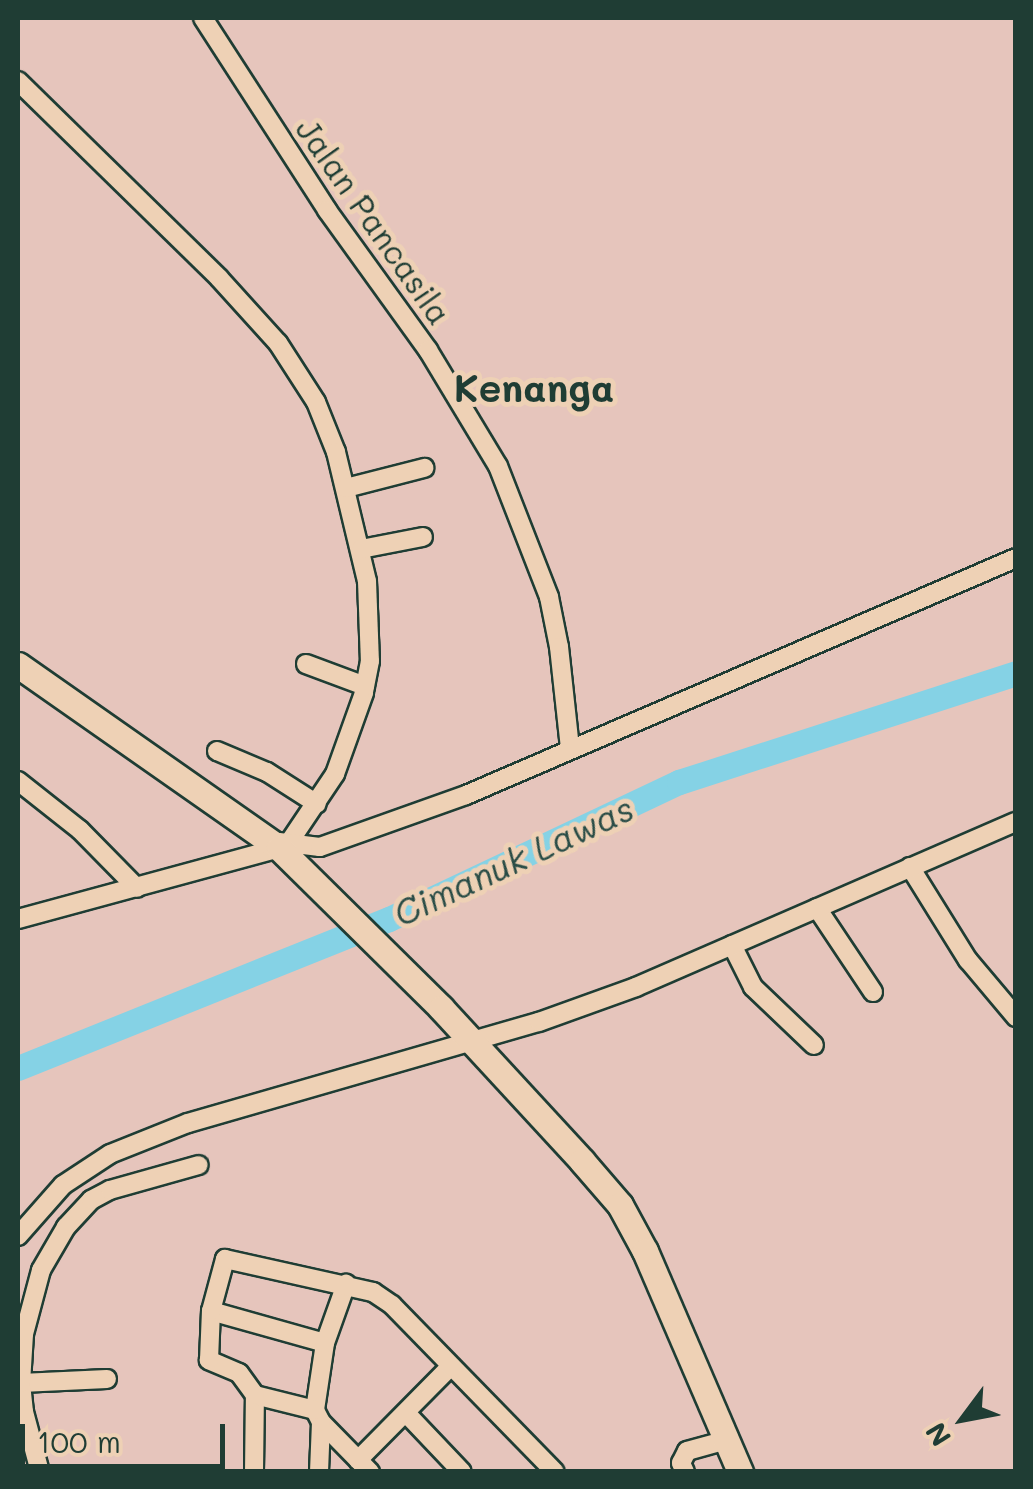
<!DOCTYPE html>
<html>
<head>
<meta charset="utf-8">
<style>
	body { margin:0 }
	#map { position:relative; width:1033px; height:1489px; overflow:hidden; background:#e6c5bc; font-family:Mali,sans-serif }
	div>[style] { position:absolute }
	.river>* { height:25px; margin:-12.5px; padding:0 12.5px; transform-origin:12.5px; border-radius:12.5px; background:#85d2e5 }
	.roads { filter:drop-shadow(2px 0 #1f3d34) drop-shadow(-2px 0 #1f3d34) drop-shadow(0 2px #1f3d34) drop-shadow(0 -2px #1f3d34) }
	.minor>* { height:18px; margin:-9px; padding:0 9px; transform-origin:9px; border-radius:9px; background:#eed1b5 }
	.highway>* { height:25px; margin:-12.5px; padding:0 12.5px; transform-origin:12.5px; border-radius:12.5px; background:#eed1b5 }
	span { translate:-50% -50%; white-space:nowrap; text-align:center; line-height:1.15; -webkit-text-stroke:10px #eed1b5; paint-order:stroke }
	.street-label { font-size:32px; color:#1f3d34 }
	.water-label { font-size:35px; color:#294c46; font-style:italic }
	.quarter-label { font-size:38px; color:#1f3d34; font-weight:700 }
	.frame { position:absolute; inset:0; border:20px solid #1f3d34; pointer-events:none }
	.north { position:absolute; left:913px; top:1369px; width:100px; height:100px; -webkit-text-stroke:8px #eed1b5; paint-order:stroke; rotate:238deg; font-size:28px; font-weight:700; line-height:40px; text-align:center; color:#1f3d34 }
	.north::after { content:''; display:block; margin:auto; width:35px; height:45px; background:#1f3d34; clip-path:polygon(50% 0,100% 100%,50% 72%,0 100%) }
	.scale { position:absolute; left:20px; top:1424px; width:205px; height:45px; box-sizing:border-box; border:5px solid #1f3d34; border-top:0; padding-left:12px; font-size:30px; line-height:35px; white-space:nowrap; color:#1f3d34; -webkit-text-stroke:8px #eed1b5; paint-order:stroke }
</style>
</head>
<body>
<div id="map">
	<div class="river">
		<i style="left:18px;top:1068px;width:400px;rotate:-21.9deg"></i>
		<i style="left:389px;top:919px;width:321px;rotate:-25.3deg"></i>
		<i style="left:679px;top:782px;width:354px;rotate:-17.9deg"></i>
	</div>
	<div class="roads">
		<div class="minor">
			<i style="left:203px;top:18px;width:229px;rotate:57.1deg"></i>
			<i style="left:327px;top:210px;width:173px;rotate:54.2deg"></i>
			<i style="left:428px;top:350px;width:135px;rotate:58.9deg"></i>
			<i style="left:498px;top:466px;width:141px;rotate:68.7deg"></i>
			<i style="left:549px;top:597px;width:51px;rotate:78.7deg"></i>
			<i style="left:559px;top:647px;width:102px;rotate:83.8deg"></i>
			<i style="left:18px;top:81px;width:281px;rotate:44.4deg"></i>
			<i style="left:219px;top:278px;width:88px;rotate:47.8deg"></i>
			<i style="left:278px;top:343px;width:70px;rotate:57.2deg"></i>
			<i style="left:316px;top:402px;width:54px;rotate:68.2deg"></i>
			<i style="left:336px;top:452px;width:133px;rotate:76.5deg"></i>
			<i style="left:367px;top:581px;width:80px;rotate:87.9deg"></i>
			<i style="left:370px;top:661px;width:33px;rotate:101deg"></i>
			<i style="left:364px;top:693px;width:86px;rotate:109.7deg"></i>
			<i style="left:335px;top:774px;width:84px;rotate:123.9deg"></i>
			<i style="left:346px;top:488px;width:81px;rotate:-14.4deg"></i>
			<i style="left:361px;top:549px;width:63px;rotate:-11deg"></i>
			<i style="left:306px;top:664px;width:63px;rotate:20.4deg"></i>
			<i style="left:217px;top:751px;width:54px;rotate:22.8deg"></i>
			<i style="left:267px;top:772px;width:59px;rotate:32.6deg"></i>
			<i style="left:18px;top:781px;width:79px;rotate:38.3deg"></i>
			<i style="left:80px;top:830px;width:81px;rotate:45.5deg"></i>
			<i style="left:279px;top:842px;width:41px;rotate:7deg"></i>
			<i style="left:320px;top:847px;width:155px;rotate:-19.6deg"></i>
			<i style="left:466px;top:795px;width:599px;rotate:-23.31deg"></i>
			<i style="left:910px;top:867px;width:110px;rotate:58.1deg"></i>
			<i style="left:968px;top:960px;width:75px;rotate:49.9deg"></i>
			<i style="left:817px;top:908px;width:101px;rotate:56.3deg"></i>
			<i style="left:18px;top:919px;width:270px;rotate:-15.2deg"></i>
			<i style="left:732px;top:945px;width:47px;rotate:63.4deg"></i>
			<i style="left:753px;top:987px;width:84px;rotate:43.6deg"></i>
			<i style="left:18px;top:1236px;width:68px;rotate:-48.6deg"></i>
			<i style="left:63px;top:1185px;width:56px;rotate:-33.4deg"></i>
			<i style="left:110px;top:1154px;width:84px;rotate:-21.7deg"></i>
			<i style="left:188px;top:1123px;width:365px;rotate:-16.1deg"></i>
			<i style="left:539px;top:1022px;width:103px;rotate:-19.8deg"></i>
			<i style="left:636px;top:987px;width:414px;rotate:-23.5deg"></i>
			<i style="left:211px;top:1311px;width:118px;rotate:15.7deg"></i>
			<i style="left:21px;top:1383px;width:86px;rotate:-2.7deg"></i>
			<i style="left:315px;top:1410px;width:68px;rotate:-81.5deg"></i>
			<i style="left:325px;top:1343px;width:63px;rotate:-70.4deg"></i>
			<i style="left:406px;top:1413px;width:81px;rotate:46.5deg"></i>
			<i style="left:358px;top:1460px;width:131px;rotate:-45.3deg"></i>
			<i style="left:40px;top:1472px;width:62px;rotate:-104.9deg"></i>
			<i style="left:24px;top:1412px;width:29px;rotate:-96deg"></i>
			<i style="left:21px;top:1383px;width:49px;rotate:-86.5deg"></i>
			<i style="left:24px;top:1334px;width:66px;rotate:-75.1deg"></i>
			<i style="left:41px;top:1270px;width:50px;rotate:-59.8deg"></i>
			<i style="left:66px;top:1227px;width:37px;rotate:-47deg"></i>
			<i style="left:91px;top:1200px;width:21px;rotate:-28deg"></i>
			<i style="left:110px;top:1190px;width:92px;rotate:-15.7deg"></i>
			<i style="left:254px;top:1472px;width:77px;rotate:-89.3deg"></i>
			<i style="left:319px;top:1472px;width:50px;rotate:-87.7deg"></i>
			<i style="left:370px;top:1472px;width:70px;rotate:-134.4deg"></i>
			<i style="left:321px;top:1422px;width:13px;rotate:-117deg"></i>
			<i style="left:315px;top:1410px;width:62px;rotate:-166deg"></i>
			<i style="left:255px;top:1395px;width:27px;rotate:-126deg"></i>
			<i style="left:239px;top:1373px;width:33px;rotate:-157deg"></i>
			<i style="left:209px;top:1360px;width:49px;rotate:-87.7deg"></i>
			<i style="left:211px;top:1311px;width:54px;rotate:-74.9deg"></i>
			<i style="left:225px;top:1259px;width:152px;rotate:12.6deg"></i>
			<i style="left:373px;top:1292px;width:23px;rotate:34deg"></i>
			<i style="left:392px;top:1305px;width:233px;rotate:45.7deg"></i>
			<i style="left:685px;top:1472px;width:10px;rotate:-114deg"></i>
			<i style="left:681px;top:1463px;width:13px;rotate:-63deg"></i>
			<i style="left:687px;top:1451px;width:41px;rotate:-15.4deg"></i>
		</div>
		<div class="highway">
			<i style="left:18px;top:665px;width:319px;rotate:35deg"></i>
			<i style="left:279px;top:848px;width:228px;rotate:44.6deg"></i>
			<i style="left:441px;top:1008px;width:208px;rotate:47.3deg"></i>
			<i style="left:582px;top:1161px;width:58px;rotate:49.2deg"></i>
			<i style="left:620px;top:1205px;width:52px;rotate:61.5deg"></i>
			<i style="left:645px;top:1251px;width:241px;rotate:66.7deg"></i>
		</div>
	</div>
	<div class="street-label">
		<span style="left:374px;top:221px;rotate:55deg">Jalan Pancasila</span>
	</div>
	<div class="water-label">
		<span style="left:513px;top:860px;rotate:-25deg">Cimanuk Lawas</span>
	</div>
	<div class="quarter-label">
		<span style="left:534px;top:388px">Kenanga</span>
	</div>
	<div class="frame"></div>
	<div class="north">N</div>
	<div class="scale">100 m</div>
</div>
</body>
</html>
